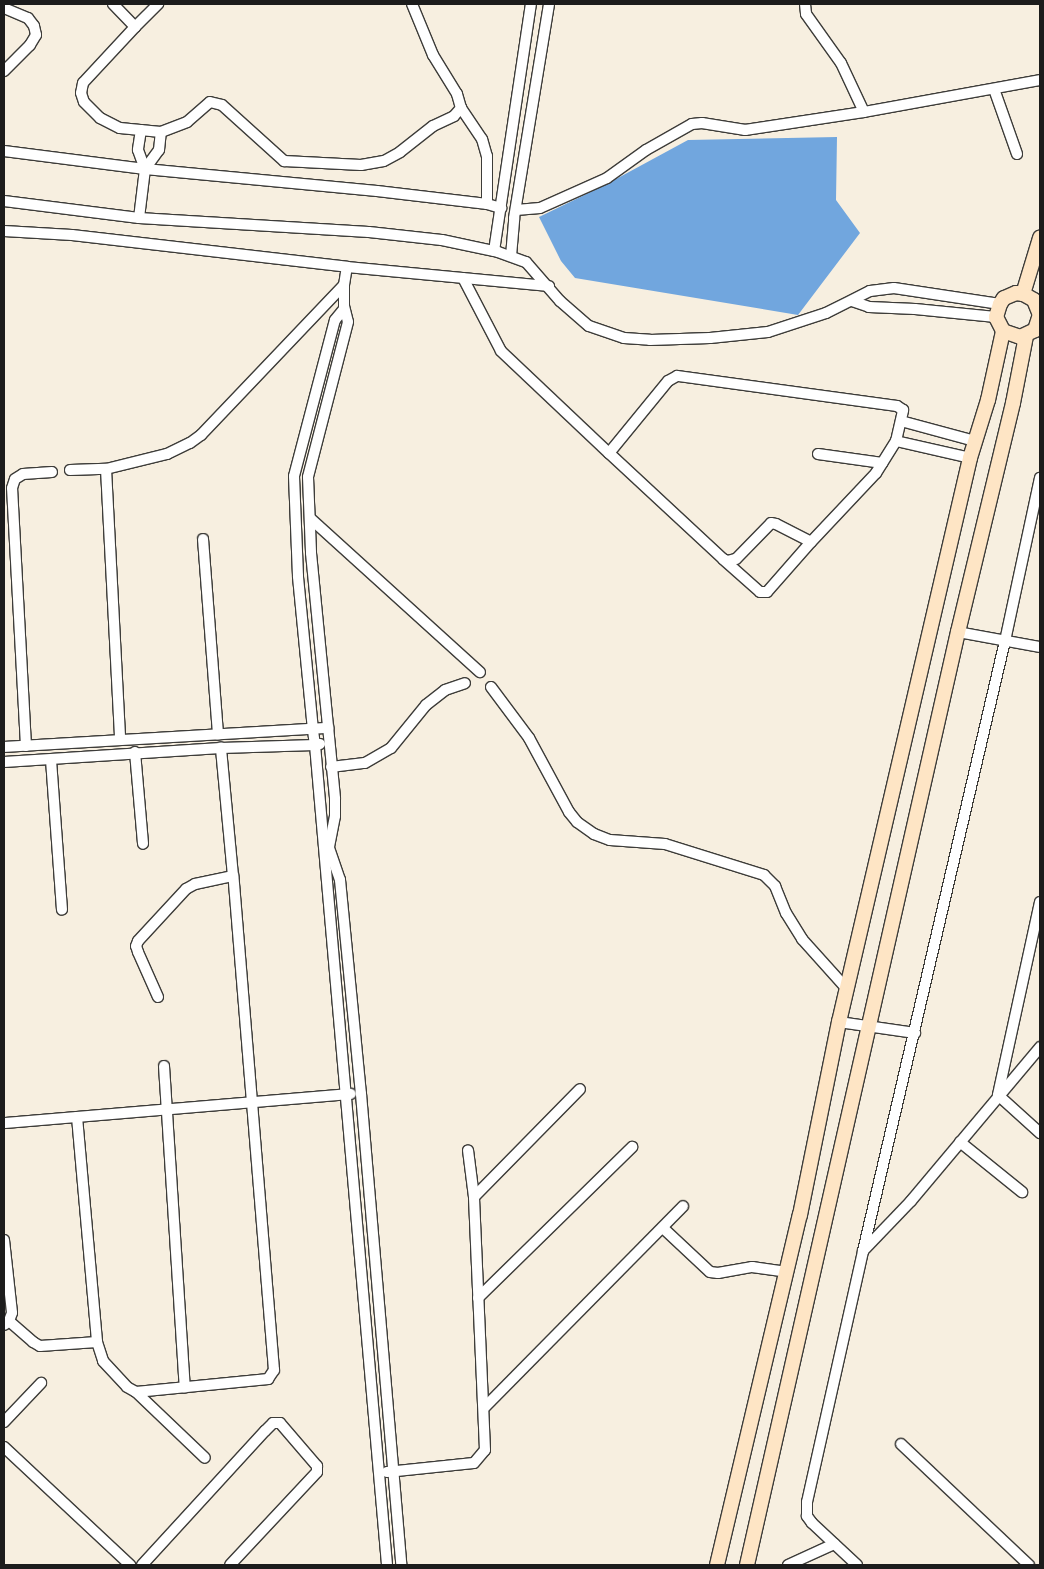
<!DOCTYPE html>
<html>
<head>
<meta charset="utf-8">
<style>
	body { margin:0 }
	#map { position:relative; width:1044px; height:1569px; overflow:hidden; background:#f7efe0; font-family:"Old Standard TT",serif }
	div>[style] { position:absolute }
	.water>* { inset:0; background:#71a6de }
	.roads { filter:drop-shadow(1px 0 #3d3c39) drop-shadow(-1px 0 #3d3c39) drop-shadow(0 1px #3d3c39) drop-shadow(0 -1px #3d3c39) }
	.street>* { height:10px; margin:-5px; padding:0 5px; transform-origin:5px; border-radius:5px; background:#fff }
	.secondary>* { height:14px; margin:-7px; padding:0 7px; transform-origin:7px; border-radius:7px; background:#fee5c5 }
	span { translate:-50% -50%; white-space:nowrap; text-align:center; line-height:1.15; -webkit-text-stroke:4px #fff; paint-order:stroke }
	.frame { position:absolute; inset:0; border:5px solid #1c1c1c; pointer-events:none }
</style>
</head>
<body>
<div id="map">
	<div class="water">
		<i style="clip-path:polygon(837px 137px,836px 200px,860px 233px,798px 315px,575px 278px,561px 261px,539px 217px,605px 185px,688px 140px)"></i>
	</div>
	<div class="roads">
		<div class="street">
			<i style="left:113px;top:4px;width:32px;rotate:46deg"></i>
			<i style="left:135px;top:27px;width:76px;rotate:132.9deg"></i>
			<i style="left:83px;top:83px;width:10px;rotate:101deg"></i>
			<i style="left:81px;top:93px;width:9px;rotate:72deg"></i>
			<i style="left:84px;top:102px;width:23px;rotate:45deg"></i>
			<i style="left:100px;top:118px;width:22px;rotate:27deg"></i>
			<i style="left:120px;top:128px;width:41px;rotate:5.6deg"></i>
			<i style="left:161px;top:132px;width:28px;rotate:-21deg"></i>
			<i style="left:187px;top:122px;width:30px;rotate:-41deg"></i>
			<i style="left:210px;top:102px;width:12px;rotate:14deg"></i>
			<i style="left:222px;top:105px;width:84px;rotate:42.1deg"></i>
			<i style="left:284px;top:161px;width:77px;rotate:3deg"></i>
			<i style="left:361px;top:165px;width:23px;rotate:-10deg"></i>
			<i style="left:384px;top:161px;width:18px;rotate:-29deg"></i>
			<i style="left:400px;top:152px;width:42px;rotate:-38.2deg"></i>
			<i style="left:433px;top:126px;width:23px;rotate:-25deg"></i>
			<i style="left:454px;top:116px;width:11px;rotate:-49deg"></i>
			<i style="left:461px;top:108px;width:15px;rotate:-106deg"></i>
			<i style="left:457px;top:94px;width:46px;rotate:-121.6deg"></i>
			<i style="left:433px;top:55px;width:55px;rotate:-112.4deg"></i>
			<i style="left:805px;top:4px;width:10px;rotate:84deg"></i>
			<i style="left:806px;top:14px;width:60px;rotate:54.5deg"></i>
			<i style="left:841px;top:63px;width:54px;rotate:64.9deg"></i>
			<i style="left:4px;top:8px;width:26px;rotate:23deg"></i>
			<i style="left:28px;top:18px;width:10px;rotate:53deg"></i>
			<i style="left:34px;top:26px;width:9px;rotate:77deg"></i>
			<i style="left:36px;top:35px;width:12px;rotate:121deg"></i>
			<i style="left:30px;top:45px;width:37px;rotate:135deg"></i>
			<i style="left:135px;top:27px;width:33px;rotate:-45deg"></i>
			<i style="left:994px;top:89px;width:69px;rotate:70.5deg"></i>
			<i style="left:461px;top:108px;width:37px;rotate:56deg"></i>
			<i style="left:482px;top:139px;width:18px;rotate:74deg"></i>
			<i style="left:487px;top:156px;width:48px;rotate:90deg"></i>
			<i style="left:141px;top:130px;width:20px;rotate:99deg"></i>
			<i style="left:138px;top:150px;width:20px;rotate:70deg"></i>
			<i style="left:145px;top:169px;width:24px;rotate:-54deg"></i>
			<i style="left:159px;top:150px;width:18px;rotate:-84deg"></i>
			<i style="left:4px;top:151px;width:142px;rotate:7.3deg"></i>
			<i style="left:145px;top:169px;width:233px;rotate:5.4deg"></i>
			<i style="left:377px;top:191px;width:111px;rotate:6.7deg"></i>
			<i style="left:487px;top:204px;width:15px;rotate:16deg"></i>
			<i style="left:4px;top:201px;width:136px;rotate:7.2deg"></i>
			<i style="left:139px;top:218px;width:230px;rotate:3.5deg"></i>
			<i style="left:369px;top:232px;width:73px;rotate:6.3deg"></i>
			<i style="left:442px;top:240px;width:57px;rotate:12.1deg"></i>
			<i style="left:498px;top:252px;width:30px;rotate:20deg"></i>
			<i style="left:526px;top:262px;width:52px;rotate:48.9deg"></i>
			<i style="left:560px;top:301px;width:38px;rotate:41deg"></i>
			<i style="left:589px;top:326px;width:37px;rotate:19deg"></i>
			<i style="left:624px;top:338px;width:26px;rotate:4deg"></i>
			<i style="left:650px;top:340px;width:60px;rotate:-1.9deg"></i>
			<i style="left:710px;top:338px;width:58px;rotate:-5.9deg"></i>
			<i style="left:768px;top:332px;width:61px;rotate:-18.1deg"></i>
			<i style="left:826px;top:313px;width:49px;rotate:-26.6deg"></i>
			<i style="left:870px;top:291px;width:24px;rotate:-7deg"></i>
			<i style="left:894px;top:288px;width:107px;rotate:8.6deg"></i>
			<i style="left:516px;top:210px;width:24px;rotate:-5deg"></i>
			<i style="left:540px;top:208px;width:73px;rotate:-24.1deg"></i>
			<i style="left:607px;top:178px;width:48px;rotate:-35.7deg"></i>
			<i style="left:646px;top:150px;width:53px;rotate:-29.5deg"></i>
			<i style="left:692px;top:124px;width:10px;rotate:-6deg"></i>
			<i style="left:702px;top:123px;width:44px;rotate:9.2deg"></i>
			<i style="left:745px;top:130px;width:120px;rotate:-8.6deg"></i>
			<i style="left:864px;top:112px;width:179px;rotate:-10.3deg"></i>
			<i style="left:139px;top:218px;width:49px;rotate:-83deg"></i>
			<i style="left:4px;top:231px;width:68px;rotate:3.4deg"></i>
			<i style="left:72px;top:235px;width:277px;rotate:6.6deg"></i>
			<i style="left:347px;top:267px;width:203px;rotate:5.4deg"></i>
			<i style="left:494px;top:251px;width:250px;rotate:-81.5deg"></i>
			<i style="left:511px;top:256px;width:38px;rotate:-85deg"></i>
			<i style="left:514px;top:218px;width:217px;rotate:-80.7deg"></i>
			<i style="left:463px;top:278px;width:82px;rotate:62.5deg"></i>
			<i style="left:501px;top:351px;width:149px;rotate:43.4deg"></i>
			<i style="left:609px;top:453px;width:156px;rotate:42.9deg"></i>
			<i style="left:723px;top:559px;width:4px;rotate:27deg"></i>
			<i style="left:727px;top:561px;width:9px;rotate:-13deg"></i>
			<i style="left:736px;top:559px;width:50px;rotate:-45.8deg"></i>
			<i style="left:771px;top:523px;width:5px;rotate:11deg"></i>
			<i style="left:776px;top:524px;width:39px;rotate:27deg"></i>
			<i style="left:811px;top:542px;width:95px;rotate:-46.7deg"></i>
			<i style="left:876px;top:473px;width:38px;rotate:-58deg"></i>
			<i style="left:896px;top:441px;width:32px;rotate:-77deg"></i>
			<i style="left:903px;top:410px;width:7px;rotate:-146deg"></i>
			<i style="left:897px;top:406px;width:222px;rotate:-172.2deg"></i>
			<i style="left:677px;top:376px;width:10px;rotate:151deg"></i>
			<i style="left:668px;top:381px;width:93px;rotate:129.3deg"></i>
			<i style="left:344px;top:285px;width:21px;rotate:90deg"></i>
			<i style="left:344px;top:306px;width:16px;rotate:76deg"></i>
			<i style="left:348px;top:322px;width:160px;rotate:104.5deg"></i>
			<i style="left:308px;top:477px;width:76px;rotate:87.7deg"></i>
			<i style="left:311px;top:553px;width:247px;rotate:84.4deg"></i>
			<i style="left:335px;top:799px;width:17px;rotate:90deg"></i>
			<i style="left:335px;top:816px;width:33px;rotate:101deg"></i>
			<i style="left:329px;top:848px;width:34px;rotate:71deg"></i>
			<i style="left:340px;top:880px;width:215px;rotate:84.4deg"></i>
			<i style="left:361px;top:1094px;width:473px;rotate:85.1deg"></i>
			<i style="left:852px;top:301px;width:18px;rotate:19deg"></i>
			<i style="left:869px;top:307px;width:46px;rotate:2.5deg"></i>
			<i style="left:915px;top:309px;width:81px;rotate:5.6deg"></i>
			<i style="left:901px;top:421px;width:77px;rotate:15.1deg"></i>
			<i style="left:896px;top:441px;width:76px;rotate:12.9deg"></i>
			<i style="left:818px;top:454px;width:65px;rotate:8deg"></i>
			<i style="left:106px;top:469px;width:270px;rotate:87deg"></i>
			<i style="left:70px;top:470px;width:36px;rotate:-2deg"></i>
			<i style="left:106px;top:469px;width:63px;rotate:-13.8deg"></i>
			<i style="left:167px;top:454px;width:25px;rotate:-26deg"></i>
			<i style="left:190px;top:443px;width:14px;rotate:-36deg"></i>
			<i style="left:201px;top:435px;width:207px;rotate:-46.4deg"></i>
			<i style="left:344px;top:285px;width:18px;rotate:-81deg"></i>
			<i style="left:311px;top:519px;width:228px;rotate:42.2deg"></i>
			<i style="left:203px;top:539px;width:196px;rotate:85.6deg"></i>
			<i style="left:724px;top:560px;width:48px;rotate:41.6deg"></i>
			<i style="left:760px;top:592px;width:7px"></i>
			<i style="left:767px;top:592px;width:67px;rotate:-48.7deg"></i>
			<i style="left:958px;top:632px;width:83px;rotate:10.4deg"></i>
			<i style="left:491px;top:687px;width:64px;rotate:53.3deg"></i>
			<i style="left:529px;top:738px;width:84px;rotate:61.6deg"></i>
			<i style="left:569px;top:812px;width:13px;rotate:51deg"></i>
			<i style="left:577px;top:822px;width:21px;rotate:35deg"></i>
			<i style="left:594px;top:834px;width:17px;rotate:21deg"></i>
			<i style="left:610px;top:840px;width:55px;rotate:4.2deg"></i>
			<i style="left:665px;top:844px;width:104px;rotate:17.4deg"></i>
			<i style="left:764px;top:875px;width:16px;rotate:45deg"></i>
			<i style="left:775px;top:886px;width:29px;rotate:68deg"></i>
			<i style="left:786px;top:913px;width:31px;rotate:58deg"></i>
			<i style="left:802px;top:939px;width:67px;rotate:48deg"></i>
			<i style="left:320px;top:744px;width:5px;rotate:169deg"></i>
			<i style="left:315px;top:745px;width:15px;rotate:-98deg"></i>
			<i style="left:313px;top:730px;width:155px;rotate:-95.6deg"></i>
			<i style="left:298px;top:576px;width:100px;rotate:-92.3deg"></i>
			<i style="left:294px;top:476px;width:161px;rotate:-75.3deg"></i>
			<i style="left:335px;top:320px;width:14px;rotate:-51deg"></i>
			<i style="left:26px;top:746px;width:258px;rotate:-93.1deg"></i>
			<i style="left:12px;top:488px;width:9px;rotate:-72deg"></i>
			<i style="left:15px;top:479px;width:9px;rotate:-32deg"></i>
			<i style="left:23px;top:474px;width:29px;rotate:-4deg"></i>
			<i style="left:4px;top:747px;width:325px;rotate:-3.4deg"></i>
			<i style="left:135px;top:752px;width:92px;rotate:85deg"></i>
			<i style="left:51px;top:760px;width:150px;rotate:85.8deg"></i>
			<i style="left:4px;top:762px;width:217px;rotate:-3.7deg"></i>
			<i style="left:221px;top:748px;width:94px;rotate:-1.8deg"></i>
			<i style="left:315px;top:745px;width:823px;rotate:84.98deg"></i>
			<i style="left:331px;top:767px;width:34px;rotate:-7deg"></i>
			<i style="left:365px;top:763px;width:30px;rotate:-30deg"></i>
			<i style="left:391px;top:748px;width:55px;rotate:-50.9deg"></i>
			<i style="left:426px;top:705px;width:24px;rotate:-38deg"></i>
			<i style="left:445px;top:690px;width:21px;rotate:-19deg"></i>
			<i style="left:1040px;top:902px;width:198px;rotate:102.3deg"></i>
			<i style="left:998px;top:1095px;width:57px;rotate:42.1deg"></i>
			<i style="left:158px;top:997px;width:49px;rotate:-114deg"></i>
			<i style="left:138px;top:952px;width:6px;rotate:-108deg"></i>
			<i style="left:136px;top:946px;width:5px;rotate:-68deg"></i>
			<i style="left:138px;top:941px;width:71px;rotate:-47.3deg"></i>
			<i style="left:186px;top:889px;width:10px;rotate:-29deg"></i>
			<i style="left:195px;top:884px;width:39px;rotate:-12deg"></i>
			<i style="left:233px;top:876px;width:129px;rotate:-95.4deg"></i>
			<i style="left:839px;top:1022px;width:77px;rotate:8.2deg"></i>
			<i style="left:164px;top:1066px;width:322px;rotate:86.3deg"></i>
			<i style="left:77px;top:1117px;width:226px;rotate:84.9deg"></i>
			<i style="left:97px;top:1342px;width:20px;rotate:72deg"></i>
			<i style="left:103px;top:1361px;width:35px;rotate:47deg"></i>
			<i style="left:127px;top:1387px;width:10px;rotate:29deg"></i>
			<i style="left:136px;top:1392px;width:133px;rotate:-5.6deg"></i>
			<i style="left:268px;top:1379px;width:11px;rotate:-56deg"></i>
			<i style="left:274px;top:1370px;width:496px;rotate:-94.7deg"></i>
			<i style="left:4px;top:1123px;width:348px;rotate:-4.8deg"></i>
			<i style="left:960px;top:1142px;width:80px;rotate:38.9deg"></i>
			<i style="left:474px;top:1197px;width:151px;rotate:-45.5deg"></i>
			<i style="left:663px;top:1228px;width:64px;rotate:43.1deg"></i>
			<i style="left:710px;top:1272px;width:8px;rotate:7deg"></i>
			<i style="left:718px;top:1273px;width:35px;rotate:-10deg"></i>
			<i style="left:752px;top:1267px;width:35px;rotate:8deg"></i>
			<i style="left:4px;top:1240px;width:73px;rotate:83.7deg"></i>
			<i style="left:12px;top:1313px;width:9px;rotate:111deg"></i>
			<i style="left:9px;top:1321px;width:6px;rotate:141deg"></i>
			<i style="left:863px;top:1251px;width:69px;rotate:-46.2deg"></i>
			<i style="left:911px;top:1201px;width:201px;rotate:-50deg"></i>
			<i style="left:478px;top:1298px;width:216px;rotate:-44.4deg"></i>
			<i style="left:9px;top:1321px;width:32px;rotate:41deg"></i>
			<i style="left:33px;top:1342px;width:8px;rotate:30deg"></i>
			<i style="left:40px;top:1346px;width:57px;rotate:-4deg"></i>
			<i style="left:136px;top:1392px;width:95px;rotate:43.7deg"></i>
			<i style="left:485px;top:1407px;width:282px;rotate:-45.4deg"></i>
			<i style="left:4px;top:1422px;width:54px;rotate:-46.5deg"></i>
			<i style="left:901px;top:1444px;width:176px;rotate:43.4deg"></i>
			<i style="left:4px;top:1447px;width:173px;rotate:43.1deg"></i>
			<i style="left:387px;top:1472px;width:87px;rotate:-5.9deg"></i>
			<i style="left:474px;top:1463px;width:17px;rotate:-50deg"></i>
			<i style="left:485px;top:1450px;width:253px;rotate:-92.5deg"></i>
			<i style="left:474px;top:1197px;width:47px;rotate:-97.3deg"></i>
			<i style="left:142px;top:1565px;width:182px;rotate:-47.5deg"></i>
			<i style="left:265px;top:1431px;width:11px;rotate:-45deg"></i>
			<i style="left:273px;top:1423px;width:7px"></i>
			<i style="left:280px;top:1423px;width:57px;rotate:49.3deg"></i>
			<i style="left:317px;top:1466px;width:6px;rotate:90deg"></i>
			<i style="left:317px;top:1472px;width:127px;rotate:133.1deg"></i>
			<i style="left:788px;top:1565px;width:51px;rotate:-24.5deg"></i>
			<i style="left:857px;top:1565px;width:62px;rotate:-137deg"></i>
			<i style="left:812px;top:1523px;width:9px;rotate:-126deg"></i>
			<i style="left:807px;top:1516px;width:14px;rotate:-90deg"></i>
			<i style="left:807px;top:1502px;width:257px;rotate:-77.4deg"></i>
			<i style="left:863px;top:1251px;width:626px;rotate:-76.9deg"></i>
			<i style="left:1005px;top:641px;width:167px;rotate:-77.9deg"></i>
		</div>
		<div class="secondary">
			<i style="left:1023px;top:294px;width:59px;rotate:-73.1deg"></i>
			<i style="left:1040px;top:315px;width:16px;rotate:-112deg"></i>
			<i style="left:1034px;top:300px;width:13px;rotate:-151deg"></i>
			<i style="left:1023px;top:294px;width:7px;rotate:-172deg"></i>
			<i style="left:1016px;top:293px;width:13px;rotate:157deg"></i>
			<i style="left:1004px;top:298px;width:7px;rotate:124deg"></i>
			<i style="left:1000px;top:304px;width:14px;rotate:107deg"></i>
			<i style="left:996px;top:317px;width:16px;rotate:63deg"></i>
			<i style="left:1003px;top:331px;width:18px;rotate:19deg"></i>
			<i style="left:1020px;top:337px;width:17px;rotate:-25deg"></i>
			<i style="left:1035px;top:330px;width:16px;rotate:-72deg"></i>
			<i style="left:717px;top:1565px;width:360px;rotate:-76.7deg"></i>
			<i style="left:800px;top:1215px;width:197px;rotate:-78.6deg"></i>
			<i style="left:839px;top:1022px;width:579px;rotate:-76.92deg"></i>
			<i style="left:970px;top:458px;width:61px;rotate:-72.8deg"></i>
			<i style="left:988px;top:400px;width:71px;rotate:-77.7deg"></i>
			<i style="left:747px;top:1565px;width:957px;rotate:-77.26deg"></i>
			<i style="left:958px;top:632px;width:236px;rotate:-76.5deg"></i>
			<i style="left:1013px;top:403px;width:68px;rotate:-79deg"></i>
		</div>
	</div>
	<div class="frame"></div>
</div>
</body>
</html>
